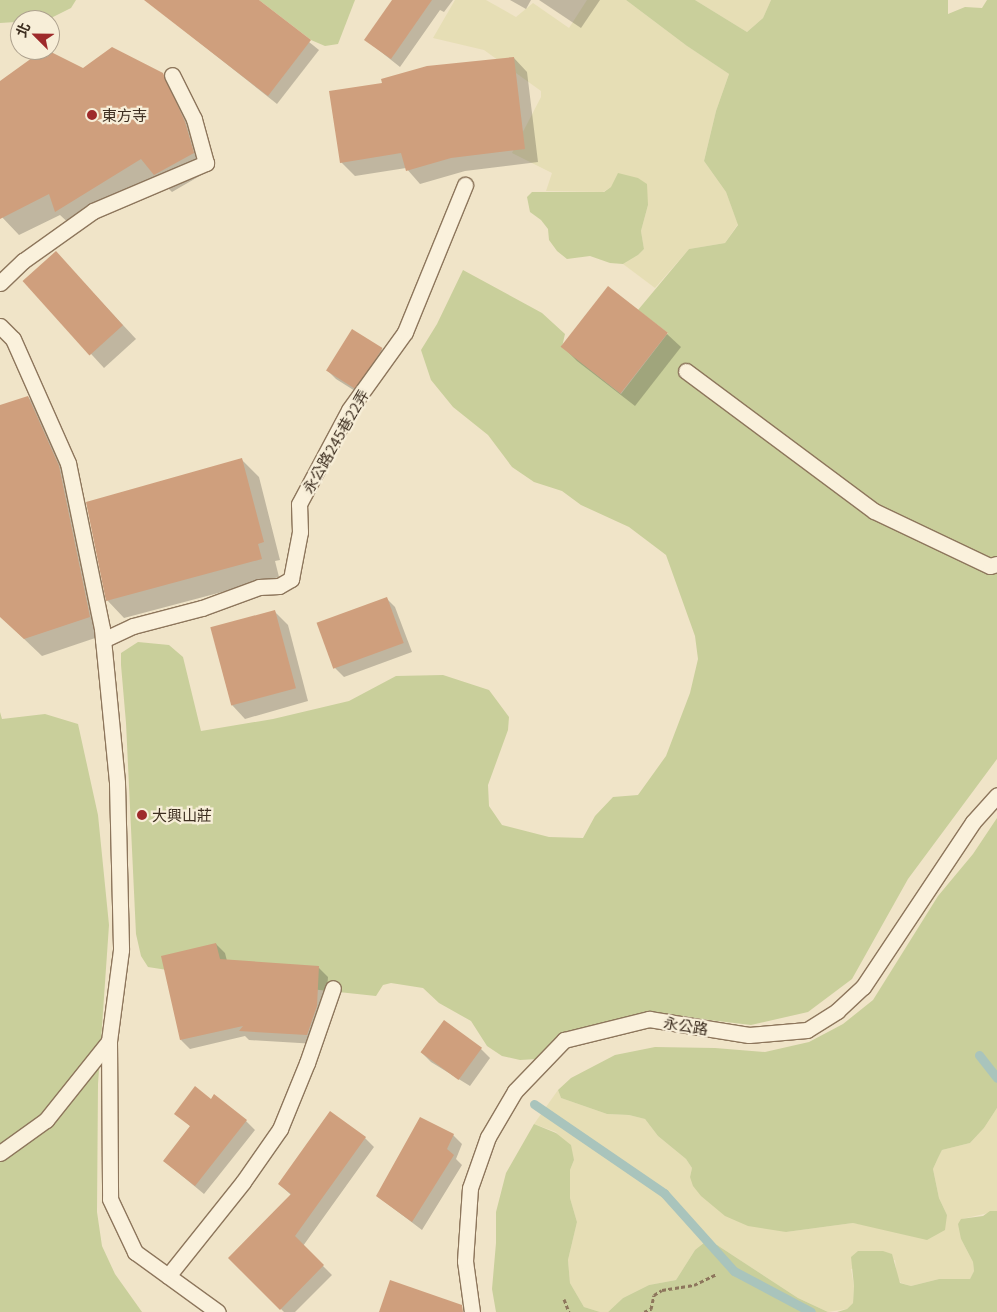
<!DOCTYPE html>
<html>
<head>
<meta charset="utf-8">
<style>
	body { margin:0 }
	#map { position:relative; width:997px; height:1312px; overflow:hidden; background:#f0e4c8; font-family:Georgia,"Noto Sans TC",serif }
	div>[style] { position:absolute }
	.farmland>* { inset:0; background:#e6deb5 }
	.green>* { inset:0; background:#c9cf9b }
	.shadow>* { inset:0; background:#0003 }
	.stream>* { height:9px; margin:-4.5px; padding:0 4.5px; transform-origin:4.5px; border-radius:4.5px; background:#a9c4bc }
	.building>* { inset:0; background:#cf9f7d; transform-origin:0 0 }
	.path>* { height:3px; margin-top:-1.5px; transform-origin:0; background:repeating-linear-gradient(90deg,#8d765c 0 4px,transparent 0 6.5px) }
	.roads { filter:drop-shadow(1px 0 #8d765c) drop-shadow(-1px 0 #8d765c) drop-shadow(0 1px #8d765c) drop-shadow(0 -1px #8d765c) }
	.lane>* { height:15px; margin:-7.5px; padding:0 7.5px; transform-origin:7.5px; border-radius:7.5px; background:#faf1dc }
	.dots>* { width:14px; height:14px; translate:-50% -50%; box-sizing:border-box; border:2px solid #f7eed8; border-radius:50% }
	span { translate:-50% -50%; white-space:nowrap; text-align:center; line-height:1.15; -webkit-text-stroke:4.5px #f7eed8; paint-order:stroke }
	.poi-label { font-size:15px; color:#3d2e20 }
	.left { translate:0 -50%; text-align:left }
	.street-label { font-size:15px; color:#3d2e20 }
	.north { position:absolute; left:10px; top:10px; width:50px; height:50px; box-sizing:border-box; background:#f7eed8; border:1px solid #ada18e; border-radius:50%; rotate:293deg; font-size:14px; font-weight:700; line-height:20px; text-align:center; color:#3d2e20 }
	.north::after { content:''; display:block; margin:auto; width:18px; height:22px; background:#9e2a2b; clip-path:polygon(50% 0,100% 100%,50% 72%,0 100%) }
</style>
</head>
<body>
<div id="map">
	<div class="farmland">
		<i style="clip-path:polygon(455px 0,486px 0,516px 17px,533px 3px,569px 28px,587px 0,626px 0,687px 46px,729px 74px,716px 111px,704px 161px,726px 192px,738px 224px,725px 243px,689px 249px,655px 288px,623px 264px,638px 255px,644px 249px,641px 231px,648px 205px,611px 187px,603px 192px,546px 191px,552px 173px,512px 153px,541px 97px,541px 91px,484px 50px,433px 38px)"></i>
		<i style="clip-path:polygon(695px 0,771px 0,763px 18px,747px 32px)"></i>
		<i style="clip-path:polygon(558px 1090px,561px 1098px,607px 1114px,629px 1115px,645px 1119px,658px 1136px,686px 1159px,692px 1168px,690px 1177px,786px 1232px,853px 1223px,881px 1228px,947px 1215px,939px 1198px,933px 1169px,938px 1158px,942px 1150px,970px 1143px,984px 1128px,997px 1108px,997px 1211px,962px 1219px,961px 1239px,973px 1262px,974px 1271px,970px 1279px,939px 1279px,911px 1286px,901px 1283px,897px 1278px,895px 1260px,851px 1269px,854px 1286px,853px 1303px,847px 1309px,828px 1312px,798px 1298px,717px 1245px,695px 1250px,676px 1280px,649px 1285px,623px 1298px,608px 1312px,600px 1312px,584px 1307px,570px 1283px,568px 1260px,577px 1222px,570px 1198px,570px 1170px,574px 1160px,556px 1132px,534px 1124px)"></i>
	</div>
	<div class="green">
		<i style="clip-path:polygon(0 0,76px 0,71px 8px,47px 20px,0 23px)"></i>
		<i style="clip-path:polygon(259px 0,355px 0,338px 44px,325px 46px,311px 40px)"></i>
		<i style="clip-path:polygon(626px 0,695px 0,747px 32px,763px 18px,771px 0,948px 0,948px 14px,965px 7px,982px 8px,987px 0,997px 0,997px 759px,908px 879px,852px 979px,808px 1012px,751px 1025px,651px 1013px,537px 1059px,520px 1060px,502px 1056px,487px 1046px,471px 1021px,439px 1003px,423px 988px,391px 983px,383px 985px,376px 996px,244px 982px,148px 967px,141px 956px,136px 934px,126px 723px,121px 665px,121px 653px,138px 642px,169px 645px,183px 657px,201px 731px,273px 719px,349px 701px,396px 676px,443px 675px,489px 690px,509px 717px,508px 730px,488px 785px,489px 806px,502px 825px,549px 837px,583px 838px,595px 816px,613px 797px,638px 795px,666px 756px,690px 693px,698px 659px,695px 636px,666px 555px,629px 527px,581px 505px,562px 491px,534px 482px,512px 467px,488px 435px,453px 407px,431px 380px,421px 350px,437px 324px,463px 270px,542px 313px,565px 334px,562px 347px,621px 394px,668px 333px,638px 310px,689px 249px,725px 243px,738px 225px,726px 192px,704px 161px,716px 111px,729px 74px,687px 46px)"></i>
		<i style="clip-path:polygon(618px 173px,638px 178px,647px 184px,648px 205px,641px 231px,644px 249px,638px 255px,623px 264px,610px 263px,590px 256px,567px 259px,557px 251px,549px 240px,548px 229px,541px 220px,530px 212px,527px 197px,532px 192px,604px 192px,611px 187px)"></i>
		<i style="clip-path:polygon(0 712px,2px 719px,45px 714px,78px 724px,98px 815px,109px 925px,98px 1084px,97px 1212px,102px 1246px,115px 1274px,142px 1312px,0 1312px)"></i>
		<i style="clip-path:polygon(997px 818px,997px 1108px,984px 1128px,970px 1143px,942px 1150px,938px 1158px,933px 1169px,939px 1198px,947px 1215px,945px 1230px,927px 1240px,853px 1223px,786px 1232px,748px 1226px,725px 1216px,701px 1196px,693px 1186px,690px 1177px,692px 1168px,686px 1159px,658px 1136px,645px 1119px,629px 1115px,607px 1114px,561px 1098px,558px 1090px,571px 1078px,615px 1055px,655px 1047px,715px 1048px,765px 1052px,809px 1042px,843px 1024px,873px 1000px,938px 896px,973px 854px)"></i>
		<i style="clip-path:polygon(534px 1124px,556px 1133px,571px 1145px,574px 1160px,570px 1170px,570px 1198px,577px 1222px,568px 1260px,570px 1283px,584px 1307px,600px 1312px,496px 1312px,492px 1289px,496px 1243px,496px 1212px,506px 1173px)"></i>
		<i style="clip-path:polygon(990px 1211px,997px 1211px,997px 1312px,837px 1312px,847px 1309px,853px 1303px,854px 1286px,851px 1257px,858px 1251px,883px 1251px,892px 1254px,900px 1283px,911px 1286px,939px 1279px,970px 1279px,974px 1271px,973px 1262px,961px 1239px,958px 1224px,961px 1219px,983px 1216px)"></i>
		<i style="clip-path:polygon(704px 1243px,717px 1245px,798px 1298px,828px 1312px,608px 1312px,623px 1298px,649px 1285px,676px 1280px,695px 1250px)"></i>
	</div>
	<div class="shadow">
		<i style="clip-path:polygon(257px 0,319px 50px,277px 104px,147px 1px)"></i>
		<i style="clip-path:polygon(393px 0,453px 0,444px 12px,440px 10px,400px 67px,366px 40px)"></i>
		<i style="clip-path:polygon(510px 0,531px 0,526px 9px)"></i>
		<i style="clip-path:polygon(539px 0,600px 0,581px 28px)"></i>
		<i style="clip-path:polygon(514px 58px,527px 72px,538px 162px,465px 171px,420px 184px,406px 168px,355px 176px,341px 162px,383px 84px)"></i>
		<i style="clip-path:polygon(83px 70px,162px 74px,180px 92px,202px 141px,210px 170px,172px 192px,157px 177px,74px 228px,60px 215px,19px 235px,0 215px,0 82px)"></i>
		<i style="clip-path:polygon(69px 267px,136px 339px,104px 368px,25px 282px)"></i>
		<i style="clip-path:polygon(667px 334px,681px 347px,635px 406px,577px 361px,563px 347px)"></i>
		<i style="clip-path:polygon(381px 349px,390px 358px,363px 396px,336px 379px,327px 370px)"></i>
		<i style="clip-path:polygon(28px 397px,45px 415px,76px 485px,107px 634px,42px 656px,0 616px,0 406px)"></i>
		<i style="clip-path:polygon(241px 459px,259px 477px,280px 560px,275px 561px,279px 577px,124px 618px,107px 600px)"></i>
		<i style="clip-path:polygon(386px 598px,395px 607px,412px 652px,344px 677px,335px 668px)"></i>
		<i style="clip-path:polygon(275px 612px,288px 625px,308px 701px,245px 719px,232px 705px)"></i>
		<i style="clip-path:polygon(216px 944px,225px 953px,227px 961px,319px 968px,328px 977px,325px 1016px,316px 1044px,249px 1040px,245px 1036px,190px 1049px,181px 1040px)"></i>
		<i style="clip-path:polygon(481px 1049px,490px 1058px,470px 1086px,431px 1062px,422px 1053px)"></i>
		<i style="clip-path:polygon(211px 1100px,246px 1121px,255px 1130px,204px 1194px,164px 1161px,191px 1127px,176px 1113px)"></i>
		<i style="clip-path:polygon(453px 1135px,462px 1144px,456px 1159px,462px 1165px,422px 1230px,377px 1196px)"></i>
		<i style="clip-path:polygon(365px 1138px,374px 1147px,303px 1246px,332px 1275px,295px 1312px,284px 1312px,230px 1258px,291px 1195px,279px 1184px)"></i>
	</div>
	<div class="stream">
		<i style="left:979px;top:1055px;width:29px;rotate:52deg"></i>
		<i style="left:534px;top:1104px;width:158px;rotate:34.4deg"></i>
		<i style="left:664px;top:1193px;width:105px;rotate:48.1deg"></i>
		<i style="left:734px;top:1271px;width:87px;rotate:28deg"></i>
	</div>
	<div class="building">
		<i style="clip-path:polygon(144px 0,259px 0,311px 40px,268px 96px)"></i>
		<i style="clip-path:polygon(392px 0,432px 0,391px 59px,364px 40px)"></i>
		<i style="clip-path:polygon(112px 47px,163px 73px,185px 122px,194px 153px,154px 175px,141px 159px,55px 212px,49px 194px,0 219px,0 81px,43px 50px,47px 50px,83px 68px)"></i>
		<i style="clip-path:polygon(514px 57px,525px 149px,451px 158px,406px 171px,401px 153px,340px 163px,329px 91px,382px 83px,381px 79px,427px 66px)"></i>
		<i style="left:56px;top:251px;width:100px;height:45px;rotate:48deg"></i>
		<i style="left:608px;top:286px;width:76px;height:77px;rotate:38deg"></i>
		<i style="left:352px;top:329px;width:36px;height:49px;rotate:32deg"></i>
		<i style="clip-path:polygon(28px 396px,59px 466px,90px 617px,24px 639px,0 617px,0 405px)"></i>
		<i style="clip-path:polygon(242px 458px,264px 542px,258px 544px,262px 559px,106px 601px,86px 502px)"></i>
		<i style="left:387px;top:597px;width:49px;height:75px;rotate:70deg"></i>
		<i style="left:275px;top:610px;width:81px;height:67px;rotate:75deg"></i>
		<i style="clip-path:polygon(216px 943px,220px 959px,319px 966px,317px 1006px,307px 1035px,239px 1031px,243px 1026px,180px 1040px,161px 956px)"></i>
		<i style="left:444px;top:1020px;width:47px;height:40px;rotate:36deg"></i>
		<i style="clip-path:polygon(195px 1086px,211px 1099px,214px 1094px,247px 1120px,195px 1186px,163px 1161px,190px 1126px,174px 1114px)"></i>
		<i style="clip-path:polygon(330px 1111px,366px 1137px,295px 1236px,324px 1265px,280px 1310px,228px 1258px,291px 1194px,278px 1184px)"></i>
		<i style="clip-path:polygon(420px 1117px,454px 1134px,447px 1149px,454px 1155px,412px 1222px,376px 1196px)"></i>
		<i style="clip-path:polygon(390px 1280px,462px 1305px,463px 1312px,379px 1312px)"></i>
	</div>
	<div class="path">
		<i style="left:564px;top:1299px;width:14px;rotate:69deg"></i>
		<i style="left:644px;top:1312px;width:8px;rotate:-23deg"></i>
		<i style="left:651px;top:1309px;width:14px;rotate:-78deg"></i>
		<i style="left:654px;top:1295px;width:9px;rotate:-32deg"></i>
		<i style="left:662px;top:1290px;width:32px;rotate:-9deg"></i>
		<i style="left:694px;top:1285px;width:25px;rotate:-26deg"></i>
	</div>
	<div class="roads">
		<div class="lane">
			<i style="left:0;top:283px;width:32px;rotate:-44deg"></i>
			<i style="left:23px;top:261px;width:86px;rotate:-35.5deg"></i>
			<i style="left:93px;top:211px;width:123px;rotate:-23deg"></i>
			<i style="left:206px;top:163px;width:46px;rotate:-105.3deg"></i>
			<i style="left:194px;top:119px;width:49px;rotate:-116.6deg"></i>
			<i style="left:0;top:326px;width:18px;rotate:45deg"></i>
			<i style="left:13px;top:339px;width:136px;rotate:66.1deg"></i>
			<i style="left:68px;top:463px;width:169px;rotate:78.4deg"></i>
			<i style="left:102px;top:629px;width:155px;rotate:84.4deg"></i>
			<i style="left:117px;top:783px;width:167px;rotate:88.6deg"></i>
			<i style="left:121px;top:950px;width:92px;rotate:97.5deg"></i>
			<i style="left:109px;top:1041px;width:158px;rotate:89.6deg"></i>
			<i style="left:110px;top:1199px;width:59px;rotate:64.7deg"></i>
			<i style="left:135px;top:1252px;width:102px;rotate:35.9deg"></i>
			<i style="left:686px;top:371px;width:234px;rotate:36.7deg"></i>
			<i style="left:874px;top:511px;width:128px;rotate:25.4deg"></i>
			<i style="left:990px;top:566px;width:7px;rotate:-16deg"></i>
			<i style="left:103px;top:640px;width:33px;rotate:-25deg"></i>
			<i style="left:133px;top:626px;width:71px;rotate:-14.6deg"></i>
			<i style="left:202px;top:608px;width:61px;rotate:-20.2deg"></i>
			<i style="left:259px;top:587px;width:20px;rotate:-3deg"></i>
			<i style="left:279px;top:586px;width:14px;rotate:-30deg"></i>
			<i style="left:291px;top:579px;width:48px;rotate:-79.2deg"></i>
			<i style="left:300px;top:532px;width:28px;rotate:-92deg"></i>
			<i style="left:299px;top:504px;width:106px;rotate:-62deg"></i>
			<i style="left:349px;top:410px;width:96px;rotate:-54.3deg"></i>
			<i style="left:405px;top:332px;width:159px;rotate:-67.8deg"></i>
			<i style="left:0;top:1153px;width:57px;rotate:-35.7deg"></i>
			<i style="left:46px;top:1120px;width:101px;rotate:-51.4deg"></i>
			<i style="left:168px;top:1276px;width:120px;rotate:-51.4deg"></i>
			<i style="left:243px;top:1182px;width:65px;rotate:-55.1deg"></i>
			<i style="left:280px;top:1129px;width:71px;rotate:-67.8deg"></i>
			<i style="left:307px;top:1063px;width:79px;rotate:-70.9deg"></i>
			<i style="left:472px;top:1312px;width:51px;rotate:-97.8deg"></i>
			<i style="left:465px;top:1261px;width:73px;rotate:-86.1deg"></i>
			<i style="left:470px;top:1188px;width:54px;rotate:-70.6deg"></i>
			<i style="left:488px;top:1137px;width:53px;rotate:-59.6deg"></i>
			<i style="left:515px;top:1091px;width:71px;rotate:-46.1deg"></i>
			<i style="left:564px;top:1040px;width:88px;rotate:-13.9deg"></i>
			<i style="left:649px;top:1019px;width:101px;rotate:9.1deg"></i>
			<i style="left:749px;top:1035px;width:58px;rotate:-4.9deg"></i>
			<i style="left:807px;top:1030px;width:36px;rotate:-32deg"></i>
			<i style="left:837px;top:1011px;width:35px;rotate:-43deg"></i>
			<i style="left:863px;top:987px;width:198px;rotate:-56.3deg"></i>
			<i style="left:973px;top:822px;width:36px;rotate:-48deg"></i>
		</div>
	</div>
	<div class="dots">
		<i style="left:92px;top:115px;background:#9e2a2b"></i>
		<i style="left:142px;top:815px;background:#9e2a2b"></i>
	</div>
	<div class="poi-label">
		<span class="left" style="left:102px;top:115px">東方寺</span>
		<span class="left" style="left:152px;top:815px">大興山莊</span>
	</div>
	<div class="street-label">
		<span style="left:335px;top:441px;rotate:-60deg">永公路245巷22弄</span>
		<span style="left:686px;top:1025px;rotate:9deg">永公路</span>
	</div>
	<div class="north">北</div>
</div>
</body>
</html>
